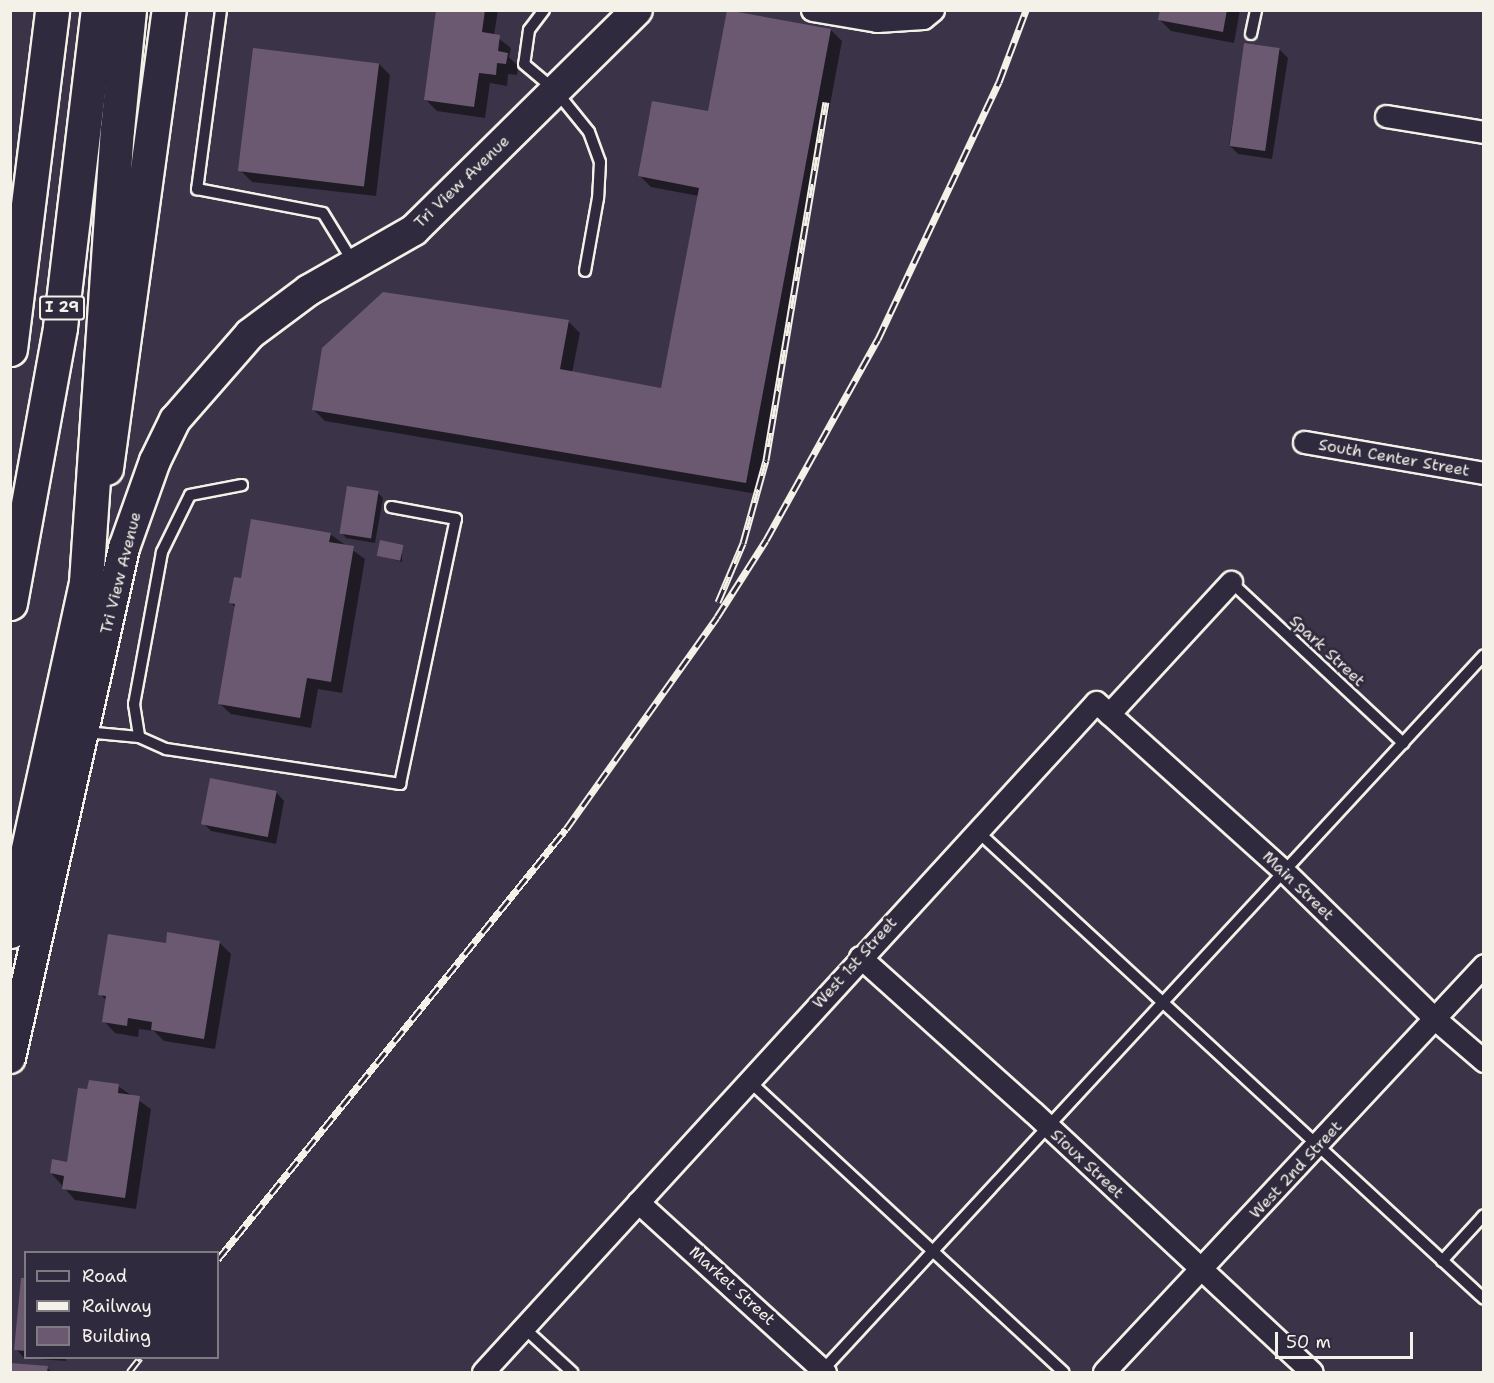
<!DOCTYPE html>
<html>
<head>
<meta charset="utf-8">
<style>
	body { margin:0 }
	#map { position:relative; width:1494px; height:1383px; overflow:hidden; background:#3b3347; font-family:"Shantell Sans",sans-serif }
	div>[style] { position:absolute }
	.shadow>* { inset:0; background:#0007 }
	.building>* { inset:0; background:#6b5871; transform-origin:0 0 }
	.roads { filter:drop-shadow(2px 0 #f4f1e8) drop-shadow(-2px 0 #f4f1e8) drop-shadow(0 2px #f4f1e8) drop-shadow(0 -2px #f4f1e8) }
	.lane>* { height:10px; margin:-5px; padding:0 5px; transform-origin:5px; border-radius:5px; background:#2f2a3d }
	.street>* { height:21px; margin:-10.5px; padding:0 10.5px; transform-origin:10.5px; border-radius:10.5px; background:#2f2a3d }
	.secondary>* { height:30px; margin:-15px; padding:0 15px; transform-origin:15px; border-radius:15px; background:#2f2a3d }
	.primary>* { height:33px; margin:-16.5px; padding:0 16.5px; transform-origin:16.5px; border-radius:16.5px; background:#2f2a3d }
	.highway>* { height:33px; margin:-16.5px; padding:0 16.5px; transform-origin:16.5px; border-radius:16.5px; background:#2f2a3d }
	.rail>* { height:7px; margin-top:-3.5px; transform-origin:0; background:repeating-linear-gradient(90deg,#2f2a3d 0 14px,#f4f1e8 0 28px); box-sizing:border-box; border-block:2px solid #f4f1e8 }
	span { translate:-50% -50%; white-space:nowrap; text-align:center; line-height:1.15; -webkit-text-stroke:6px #2f2a3d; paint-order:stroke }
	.shield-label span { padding:2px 4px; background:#2f2a3d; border:2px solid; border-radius:4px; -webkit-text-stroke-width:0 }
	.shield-label { font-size:15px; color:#f4f1e8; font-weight:700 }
	.street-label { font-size:16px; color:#f4f1e8 }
	.frame { position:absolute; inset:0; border:12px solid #f4f1e8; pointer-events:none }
	.legend { position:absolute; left:24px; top:1251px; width:195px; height:108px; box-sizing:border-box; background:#2f2a3d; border:2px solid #7e7a81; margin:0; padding:8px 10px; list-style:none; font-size:18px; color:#f4f1e8 }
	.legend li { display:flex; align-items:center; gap:12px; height:30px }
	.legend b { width:30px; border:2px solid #7e7a81 }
	.scale { position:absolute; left:1275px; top:1332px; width:138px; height:27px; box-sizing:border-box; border:3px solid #f4f1e8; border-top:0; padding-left:8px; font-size:18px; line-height:21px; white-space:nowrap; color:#f4f1e8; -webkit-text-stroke:4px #2f2a3d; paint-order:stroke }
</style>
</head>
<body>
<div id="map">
	<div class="shadow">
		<i style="clip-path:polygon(438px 10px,498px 10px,494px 35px,511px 48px,509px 57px,518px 66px,517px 75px,508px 74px,507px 86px,490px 83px,485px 118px,437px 111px,425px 99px)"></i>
		<i style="clip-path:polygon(1161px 10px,1240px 10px,1234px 43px,1171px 31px,1160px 20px)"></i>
		<i style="clip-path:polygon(831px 30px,842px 41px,757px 494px,325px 421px,314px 410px,568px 321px,580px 333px,572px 373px,663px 390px,699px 196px,651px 187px,640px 176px,709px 113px)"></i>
		<i style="clip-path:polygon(1245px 44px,1280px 50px,1288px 58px,1272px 159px,1238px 154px,1229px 145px)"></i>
		<i style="clip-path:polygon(379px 64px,390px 75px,376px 196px,252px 182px,241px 171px)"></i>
		<i style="clip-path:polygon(378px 493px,383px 498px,375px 543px,346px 538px,341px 532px)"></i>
		<i style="clip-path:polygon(330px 534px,365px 559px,342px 693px,318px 689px,311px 728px,231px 714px,219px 703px,236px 608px,231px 603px,242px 580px)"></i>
		<i style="clip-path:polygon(402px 546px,402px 562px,378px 555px)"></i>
		<i style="clip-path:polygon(276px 792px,284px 801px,276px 844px,211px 831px,203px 823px)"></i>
		<i style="clip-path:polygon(219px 942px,231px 954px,215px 1049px,164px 1041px,154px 1031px,139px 1029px,138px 1037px,115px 1033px,104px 1021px,107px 1001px,100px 994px,167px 945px)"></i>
		<i style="clip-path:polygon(118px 1086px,151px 1109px,136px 1209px,75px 1200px,51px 1173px,68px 1163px,89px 1091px)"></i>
		<i style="clip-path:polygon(26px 1279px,26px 1358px,66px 1358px,66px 1361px,24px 1358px,16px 1349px)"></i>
		<i style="clip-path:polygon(10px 1365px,47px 1368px,52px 1372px,10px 1372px)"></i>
	</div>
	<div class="building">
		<i style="clip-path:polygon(436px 10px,485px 10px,482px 32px,500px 35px,498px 51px,508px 53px,506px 64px,497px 63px,496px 75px,479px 73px,474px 107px,424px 100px)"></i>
		<i style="clip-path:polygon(727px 10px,831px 29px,746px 483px,312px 410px,322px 348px,383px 292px,569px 320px,560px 369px,661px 388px,699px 188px,638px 176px,652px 101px,708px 111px)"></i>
		<i style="clip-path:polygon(1160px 10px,1227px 10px,1223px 32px,1158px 20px)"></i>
		<i style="left:1244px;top:43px;width:36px;height:104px;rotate:8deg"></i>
		<i style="left:253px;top:48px;width:127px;height:124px;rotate:7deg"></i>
		<i style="left:347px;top:486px;width:32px;height:48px;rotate:9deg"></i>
		<i style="clip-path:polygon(251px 519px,331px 533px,329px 542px,354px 546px,331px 682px,307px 678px,300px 718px,218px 704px,235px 604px,229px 603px,234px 577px,241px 578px)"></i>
		<i style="left:380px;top:540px;width:24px;height:16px;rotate:12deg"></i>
		<i style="left:210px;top:778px;width:68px;height:47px;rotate:11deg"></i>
		<i style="clip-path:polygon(167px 932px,220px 941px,204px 1039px,151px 1030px,152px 1022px,128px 1018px,127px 1026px,102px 1022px,106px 996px,98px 995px,108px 934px,166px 943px)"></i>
		<i style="clip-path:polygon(89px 1080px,119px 1084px,118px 1093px,140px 1096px,125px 1198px,62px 1189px,64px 1176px,50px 1173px,52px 1159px,67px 1162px,78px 1088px,87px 1089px)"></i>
		<i style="clip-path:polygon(21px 1278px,26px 1278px,26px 1351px,14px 1350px)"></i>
		<i style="clip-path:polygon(10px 1363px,48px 1366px,47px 1372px,10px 1372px)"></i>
	</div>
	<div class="roads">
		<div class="lane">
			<i style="left:221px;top:10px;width:181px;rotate:97.6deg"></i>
			<i style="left:197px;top:189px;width:128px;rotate:10.8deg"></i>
			<i style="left:323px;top:213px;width:57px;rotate:58.5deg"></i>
			<i style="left:544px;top:10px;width:25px;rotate:127deg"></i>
			<i style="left:529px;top:30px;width:34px;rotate:98deg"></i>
			<i style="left:524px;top:64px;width:40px;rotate:40deg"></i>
			<i style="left:555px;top:90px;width:54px;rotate:51deg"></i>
			<i style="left:589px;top:132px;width:32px;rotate:70deg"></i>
			<i style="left:600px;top:162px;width:36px;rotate:93deg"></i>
			<i style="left:598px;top:198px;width:74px;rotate:100.1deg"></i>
			<i style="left:1251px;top:34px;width:25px;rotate:-78deg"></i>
			<i style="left:242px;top:485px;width:53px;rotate:169.1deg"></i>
			<i style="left:190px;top:495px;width:64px;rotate:116.2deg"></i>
			<i style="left:162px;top:552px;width:155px;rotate:100.4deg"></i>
			<i style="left:134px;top:704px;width:33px;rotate:81deg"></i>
			<i style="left:139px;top:737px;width:30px;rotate:24deg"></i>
			<i style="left:166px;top:749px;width:237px;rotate:8.5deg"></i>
			<i style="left:400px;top:784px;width:271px;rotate:-78.1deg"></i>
			<i style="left:456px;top:519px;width:66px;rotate:-169.5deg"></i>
			<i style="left:1231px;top:582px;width:236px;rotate:43.1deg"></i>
			<i style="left:85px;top:732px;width:54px;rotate:5.3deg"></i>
			<i style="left:976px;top:830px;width:691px;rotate:42.71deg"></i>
			<i style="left:748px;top:1080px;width:430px;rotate:42.8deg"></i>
			<i style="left:1442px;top:1261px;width:62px;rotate:-47.6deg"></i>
			<i style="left:523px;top:1327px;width:67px;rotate:42.6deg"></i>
			<i style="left:822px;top:1371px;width:975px;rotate:-47.24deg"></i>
		</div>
		<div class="street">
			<i style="left:812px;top:10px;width:66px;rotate:9.6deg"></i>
			<i style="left:877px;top:21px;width:46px;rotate:-3.7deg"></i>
			<i style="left:923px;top:18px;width:13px;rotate:-39deg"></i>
			<i style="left:1386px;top:116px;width:99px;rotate:9.3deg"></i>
			<i style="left:1304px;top:442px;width:183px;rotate:9.8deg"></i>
			<i style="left:1109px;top:714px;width:180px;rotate:-47.3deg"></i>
			<i style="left:860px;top:957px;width:232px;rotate:41.9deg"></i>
			<i style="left:1033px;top:1112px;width:381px;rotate:43deg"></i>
			<i style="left:638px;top:1202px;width:253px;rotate:42.3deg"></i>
			<i style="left:483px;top:1372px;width:908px;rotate:-47.54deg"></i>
			<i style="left:1096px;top:702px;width:253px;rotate:42deg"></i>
			<i style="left:1284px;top:871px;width:210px;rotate:44.4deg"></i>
			<i style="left:1434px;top:1018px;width:66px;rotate:40.7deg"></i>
			<i style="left:1104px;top:1372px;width:557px;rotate:-46.96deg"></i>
		</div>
		<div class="secondary">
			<i style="left:10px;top:1058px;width:523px;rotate:-77.4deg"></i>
			<i style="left:124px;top:548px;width:92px;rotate:-70.4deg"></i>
			<i style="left:155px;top:461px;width:46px;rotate:-64deg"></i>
			<i style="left:175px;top:420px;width:114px;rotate:-48.9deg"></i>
			<i style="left:250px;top:334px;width:74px;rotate:-36.7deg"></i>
			<i style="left:309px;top:290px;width:121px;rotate:-29.7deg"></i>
			<i style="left:414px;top:230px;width:313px;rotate:-44.6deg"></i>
		</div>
		<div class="primary">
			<i style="left:106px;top:468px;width:462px;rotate:-82.2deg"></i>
		</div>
		<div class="highway">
			<i style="left:10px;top:349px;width:342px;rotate:-82.9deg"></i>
			<i style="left:10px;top:603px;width:280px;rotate:-79.7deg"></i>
			<i style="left:60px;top:327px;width:319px;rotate:-83.2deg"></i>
			<i style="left:10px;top:931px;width:357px;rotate:-77.7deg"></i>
			<i style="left:86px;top:582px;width:453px;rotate:-86.1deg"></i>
			<i style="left:117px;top:130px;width:121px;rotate:-84.3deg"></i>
		</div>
	</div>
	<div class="rail">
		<i style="left:718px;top:602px;width:64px;rotate:-67deg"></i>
		<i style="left:743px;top:543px;width:86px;rotate:-74.5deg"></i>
		<i style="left:766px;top:460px;width:363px;rotate:-80.5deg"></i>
		<i style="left:218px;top:1259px;width:553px;rotate:-51.02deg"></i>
		<i style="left:566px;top:829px;width:260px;rotate:-54.5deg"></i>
		<i style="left:717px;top:617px;width:91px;rotate:-57.5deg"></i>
		<i style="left:766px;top:540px;width:230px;rotate:-60.9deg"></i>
		<i style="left:878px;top:339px;width:284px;rotate:-64.8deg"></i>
		<i style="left:999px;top:82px;width:77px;rotate:-69.4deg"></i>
		<i style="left:129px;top:1372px;width:18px;rotate:-52deg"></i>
	</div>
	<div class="shield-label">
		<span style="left:62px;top:308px">I 29</span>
	</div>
	<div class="street-label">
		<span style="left:462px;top:182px;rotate:-44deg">Tri View Avenue</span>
		<span style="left:1394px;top:458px;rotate:10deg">South Center Street</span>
		<span style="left:121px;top:573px;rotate:-76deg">Tri View Avenue</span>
		<span style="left:1327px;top:651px;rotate:43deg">Spark Street</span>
		<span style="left:1298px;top:886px;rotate:44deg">Main Street</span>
		<span style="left:855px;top:963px;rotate:-48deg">West 1st Street</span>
		<span style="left:1087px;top:1164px;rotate:43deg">Sioux Street</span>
		<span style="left:1296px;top:1170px;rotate:-47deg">West 2nd Street</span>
		<span style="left:732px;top:1286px;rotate:42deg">Market Street</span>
	</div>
	<div class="frame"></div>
	<ul class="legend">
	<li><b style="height:8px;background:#2f2a3d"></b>Road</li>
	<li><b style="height:8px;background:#f4f1e8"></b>Railway</li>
	<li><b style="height:16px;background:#6b5871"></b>Building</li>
	</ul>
	<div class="scale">50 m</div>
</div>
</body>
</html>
